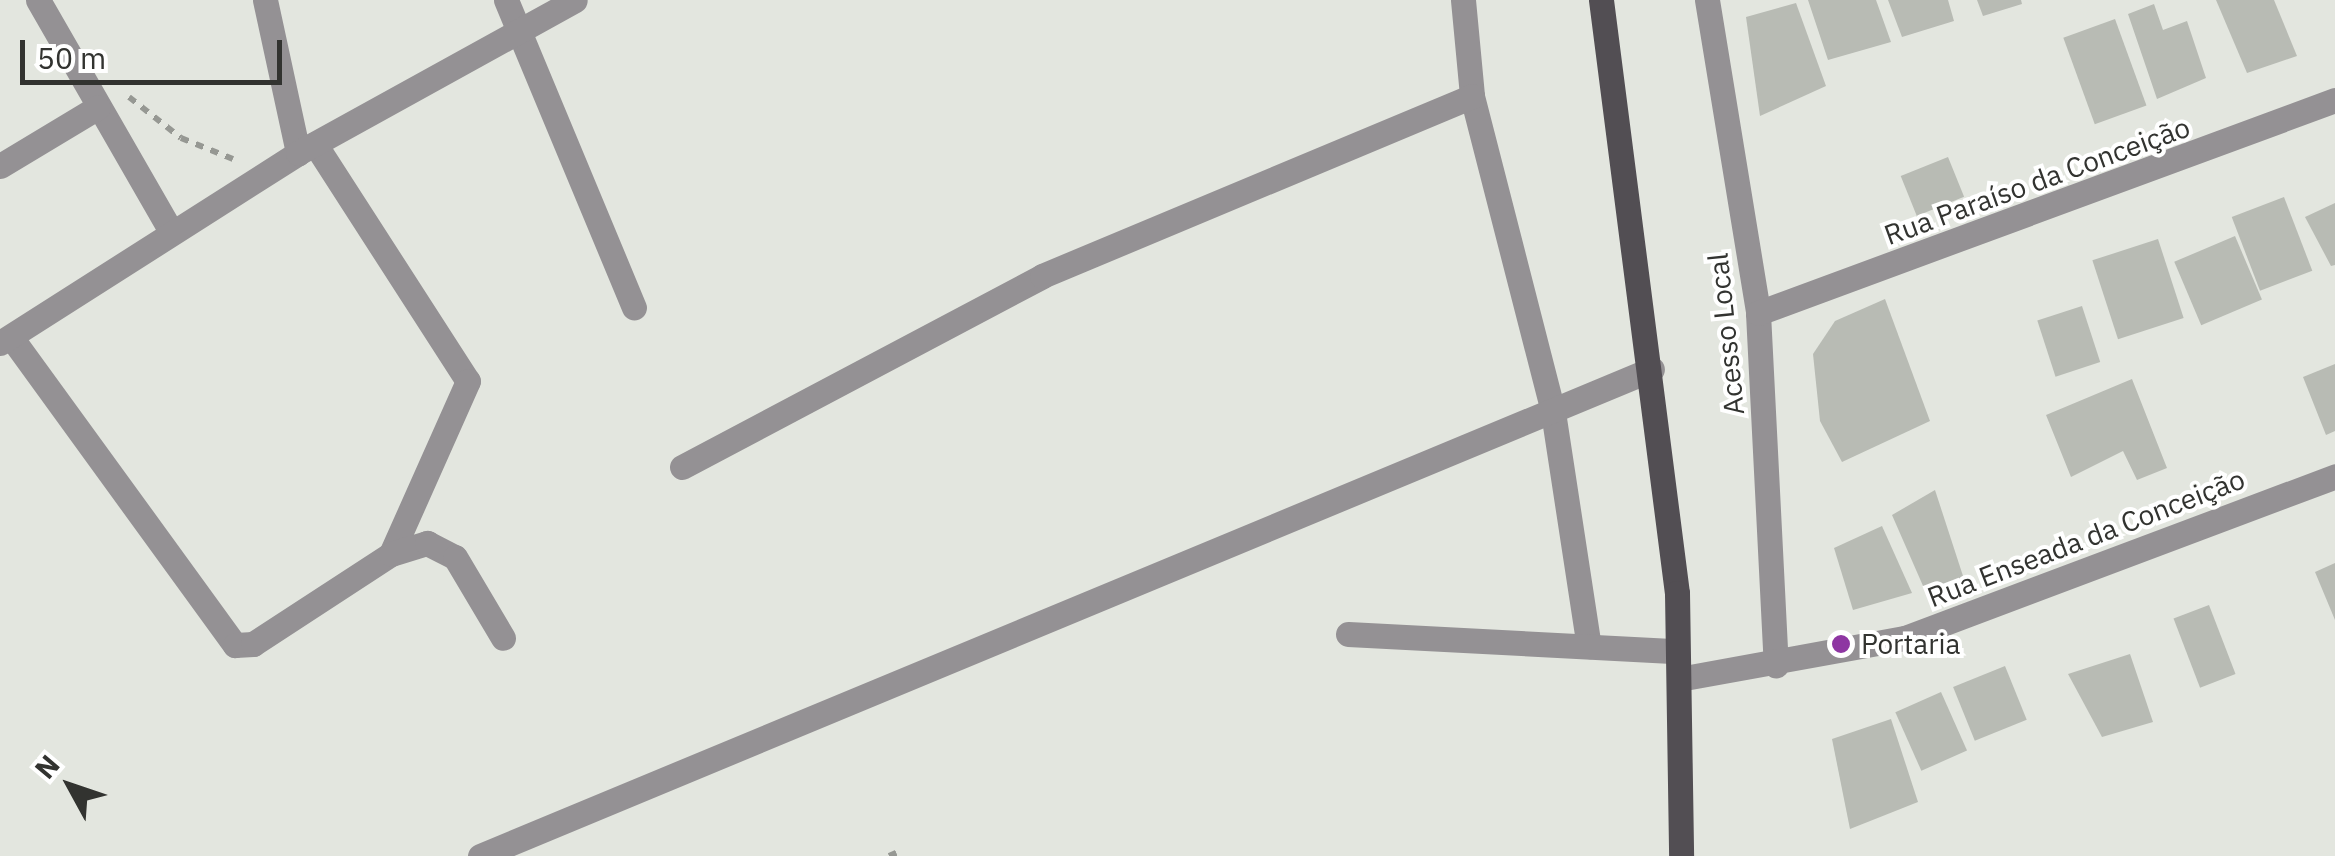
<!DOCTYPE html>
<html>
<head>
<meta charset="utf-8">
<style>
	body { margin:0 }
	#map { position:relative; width:2335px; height:856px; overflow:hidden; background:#e3e6df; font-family:"IBM Plex Sans",sans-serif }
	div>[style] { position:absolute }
	.building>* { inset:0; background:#b8bbb4; transform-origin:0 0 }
	.path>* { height:6px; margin-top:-3px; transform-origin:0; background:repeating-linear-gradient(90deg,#969893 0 8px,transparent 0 16px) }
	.minor>* { height:25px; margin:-12.5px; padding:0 12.5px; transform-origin:12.5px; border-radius:12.5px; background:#949194 }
	.major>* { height:25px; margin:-12.5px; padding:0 12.5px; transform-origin:12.5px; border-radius:12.5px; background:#524e53 }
	.dots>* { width:28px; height:28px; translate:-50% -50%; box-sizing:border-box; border:5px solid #fff; border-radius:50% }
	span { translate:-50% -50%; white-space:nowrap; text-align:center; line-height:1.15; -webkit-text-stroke:8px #fff; paint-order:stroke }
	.street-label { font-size:28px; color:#323330 }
	.poi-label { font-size:28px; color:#323330 }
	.left { translate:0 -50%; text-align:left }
	.north { position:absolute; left:20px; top:736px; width:100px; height:100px; -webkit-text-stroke:8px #fff; paint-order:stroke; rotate:310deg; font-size:28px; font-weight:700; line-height:40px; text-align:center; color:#323330 }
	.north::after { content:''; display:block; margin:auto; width:35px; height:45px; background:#323330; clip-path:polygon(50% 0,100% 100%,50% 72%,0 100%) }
	.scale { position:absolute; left:20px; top:40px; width:262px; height:45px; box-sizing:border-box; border:5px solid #323330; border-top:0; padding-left:12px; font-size:30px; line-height:35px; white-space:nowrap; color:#323330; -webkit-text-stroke:8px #fff; paint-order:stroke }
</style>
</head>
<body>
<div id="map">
	<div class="building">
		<i style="clip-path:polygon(1808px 0,1876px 0,1891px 42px,1828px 60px)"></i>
		<i style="clip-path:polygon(1888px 0,1948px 0,1954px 21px,1902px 37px)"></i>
		<i style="clip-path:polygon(1977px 0,2021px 0,2022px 4px,1983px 16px)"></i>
		<i style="clip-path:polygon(2216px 0,2274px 0,2297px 56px,2247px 73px)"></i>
		<i style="clip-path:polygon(1796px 3px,1826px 86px,1760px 116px,1746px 17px)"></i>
		<i style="clip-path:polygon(2154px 4px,2163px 30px,2187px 21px,2206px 78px,2157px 99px,2128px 14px)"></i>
		<i style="left:2115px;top:19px;width:92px;height:55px;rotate:70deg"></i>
		<i style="left:1948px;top:157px;width:43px;height:51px;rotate:68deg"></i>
		<i style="left:2284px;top:197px;width:79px;height:56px;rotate:69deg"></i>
		<i style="clip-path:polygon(2335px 203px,2335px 265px,2331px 266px,2305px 217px)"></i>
		<i style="left:2235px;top:236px;width:69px;height:66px;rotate:67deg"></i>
		<i style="left:2158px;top:239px;width:83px;height:69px;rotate:72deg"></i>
		<i style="clip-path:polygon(1885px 299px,1930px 421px,1842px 462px,1820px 421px,1813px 354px,1835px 321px)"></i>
		<i style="left:2082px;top:306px;width:59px;height:47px;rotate:72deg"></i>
		<i style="clip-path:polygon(2335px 364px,2335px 431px,2326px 435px,2303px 377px)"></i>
		<i style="clip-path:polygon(2132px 379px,2167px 468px,2137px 480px,2123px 451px,2071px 477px,2046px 415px)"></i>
		<i style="clip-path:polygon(1935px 490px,1964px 579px,1927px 595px,1892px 515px)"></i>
		<i style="clip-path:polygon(1882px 526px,1912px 593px,1853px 610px,1834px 548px)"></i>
		<i style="clip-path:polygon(2335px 563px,2335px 620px,2315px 572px)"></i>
		<i style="left:2209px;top:605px;width:74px;height:38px;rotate:69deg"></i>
		<i style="clip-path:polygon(2130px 654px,2153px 722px,2102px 737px,2068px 674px)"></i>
		<i style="left:2005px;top:666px;width:58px;height:56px;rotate:68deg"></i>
		<i style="left:1941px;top:692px;width:64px;height:50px;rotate:66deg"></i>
		<i style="clip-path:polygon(1891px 719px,1918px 802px,1850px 829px,1832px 739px)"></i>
	</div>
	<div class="path">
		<i style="left:129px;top:97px;width:66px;rotate:38.3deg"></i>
		<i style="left:181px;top:138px;width:56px;rotate:22deg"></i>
		<i style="left:889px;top:856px;width:8px;rotate:-23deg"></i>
	</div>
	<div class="minor">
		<i style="left:38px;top:0;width:267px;rotate:60.1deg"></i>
		<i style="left:265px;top:0;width:157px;rotate:77.8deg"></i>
		<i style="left:506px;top:0;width:333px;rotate:67.4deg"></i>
		<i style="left:1463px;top:0;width:96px;rotate:84.6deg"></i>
		<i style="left:1472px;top:96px;width:326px;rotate:75.6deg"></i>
		<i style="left:1553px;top:412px;width:237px;rotate:81.3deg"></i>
		<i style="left:1707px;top:0;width:317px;rotate:80.7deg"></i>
		<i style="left:1758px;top:313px;width:353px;rotate:87.1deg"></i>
		<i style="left:315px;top:144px;width:282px;rotate:57.2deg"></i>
		<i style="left:468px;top:381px;width:189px;rotate:114deg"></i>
		<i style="left:0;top:166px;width:114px;rotate:-31deg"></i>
		<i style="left:1758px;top:313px;width:615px;rotate:-20.26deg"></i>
		<i style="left:11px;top:337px;width:381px;rotate:54deg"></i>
		<i style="left:235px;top:645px;width:18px;rotate:-3deg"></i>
		<i style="left:253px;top:644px;width:165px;rotate:-33.1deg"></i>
		<i style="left:391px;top:554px;width:38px;rotate:-17deg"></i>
		<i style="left:427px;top:543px;width:31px;rotate:27deg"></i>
		<i style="left:455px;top:557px;width:94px;rotate:59.3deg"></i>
		<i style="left:0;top:343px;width:353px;rotate:-32.5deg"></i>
		<i style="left:298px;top:153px;width:316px;rotate:-28.9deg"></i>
		<i style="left:682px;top:467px;width:408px;rotate:-27.9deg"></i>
		<i style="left:1042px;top:276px;width:466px;rotate:-22.7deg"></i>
		<i style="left:1348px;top:634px;width:329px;rotate:3deg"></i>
		<i style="left:1679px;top:679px;width:230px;rotate:-10.3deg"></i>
		<i style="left:1905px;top:638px;width:460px;rotate:-20.6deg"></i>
		<i style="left:480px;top:856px;width:1269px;rotate:-22.56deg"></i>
	</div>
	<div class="major">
		<i style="left:1601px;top:0;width:598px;rotate:82.7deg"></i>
		<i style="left:1677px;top:593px;width:263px;rotate:89.1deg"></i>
	</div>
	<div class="dots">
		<i style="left:1841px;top:644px;background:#8e36a2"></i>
	</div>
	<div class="street-label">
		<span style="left:2037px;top:181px;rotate:-20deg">Rua Paraíso da Conceição</span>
		<span style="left:1726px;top:334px;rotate:-96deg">Acesso Local</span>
		<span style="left:2086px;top:538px;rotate:-21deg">Rua Enseada da Conceição</span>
	</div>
	<div class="poi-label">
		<span class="left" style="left:1861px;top:644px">Portaria</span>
	</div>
	<div class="north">N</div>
	<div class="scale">50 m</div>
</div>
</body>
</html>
